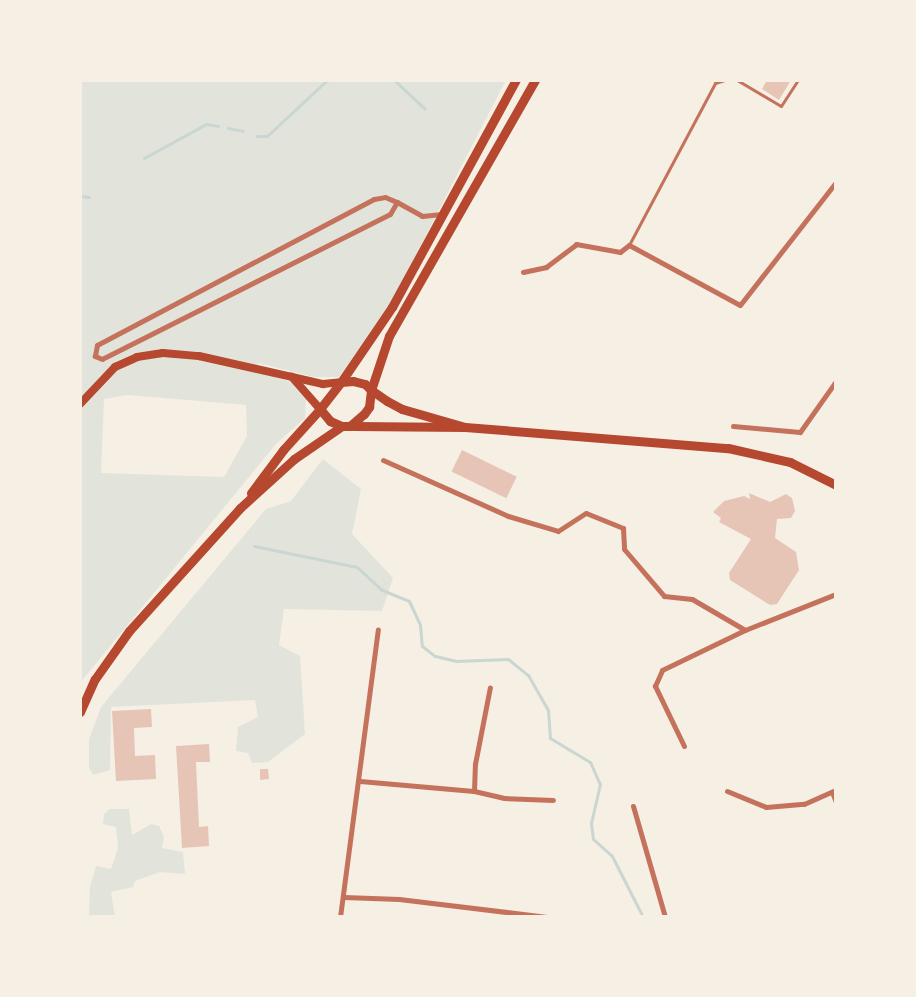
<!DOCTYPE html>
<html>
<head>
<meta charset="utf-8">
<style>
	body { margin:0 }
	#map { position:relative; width:916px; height:997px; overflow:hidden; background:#f6efe4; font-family:Rubik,sans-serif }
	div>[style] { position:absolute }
	.green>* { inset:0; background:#e2e4dc }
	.stream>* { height:3px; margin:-1.5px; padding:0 1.5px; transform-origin:1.5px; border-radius:1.5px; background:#c9d6d2 }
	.building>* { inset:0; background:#e6c5b7; transform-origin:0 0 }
	.service>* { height:3px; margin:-1.5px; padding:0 1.5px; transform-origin:1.5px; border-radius:1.5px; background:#c5725c }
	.minor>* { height:5px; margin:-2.5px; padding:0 2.5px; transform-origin:2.5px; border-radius:2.5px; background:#c5725c }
	.secondary>* { height:8px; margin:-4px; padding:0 4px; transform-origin:4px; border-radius:4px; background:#b5482f }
	.primary>* { height:9px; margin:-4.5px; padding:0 4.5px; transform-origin:4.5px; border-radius:4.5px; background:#b5482f }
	span { translate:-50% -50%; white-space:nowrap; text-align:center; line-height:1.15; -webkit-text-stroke:8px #f6efe4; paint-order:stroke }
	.frame { position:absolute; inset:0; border:82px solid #f6efe4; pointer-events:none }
</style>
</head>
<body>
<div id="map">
	<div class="green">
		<i style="clip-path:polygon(evenodd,80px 80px,509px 80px,505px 82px,394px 297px,339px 377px,314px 377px,258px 363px,257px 372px,291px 382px,306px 396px,305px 418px,276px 444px,80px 683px,80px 80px,128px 395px,246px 405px,247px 436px,224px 477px,101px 473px,104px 399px,128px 395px)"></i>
		<i style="clip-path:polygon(323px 459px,361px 489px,352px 534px,393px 578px,382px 611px,284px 609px,279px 645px,300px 656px,305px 734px,268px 762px,252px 763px,248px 753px,236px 751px,238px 727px,258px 717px,255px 700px,111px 707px,110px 770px,93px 775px,89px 768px,89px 739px,101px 707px,266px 509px,291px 501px)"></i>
		<i style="clip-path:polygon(110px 809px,129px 809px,132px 835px,151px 824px,159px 826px,164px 837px,162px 848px,183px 852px,185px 874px,160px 872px,135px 881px,133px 887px,111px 892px,115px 917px,92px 917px,89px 916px,90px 887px,96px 866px,111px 869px,118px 848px,116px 827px,103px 824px,104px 814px)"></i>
	</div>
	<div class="stream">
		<i style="left:394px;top:80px;width:42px;rotate:43.1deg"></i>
		<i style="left:228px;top:128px;width:15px;rotate:11deg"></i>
		<i style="left:257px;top:136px;width:10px"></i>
		<i style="left:267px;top:136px;width:82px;rotate:-43deg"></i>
		<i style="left:144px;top:158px;width:71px;rotate:-28.7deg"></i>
		<i style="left:206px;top:124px;width:12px;rotate:9deg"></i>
		<i style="left:80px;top:196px;width:9px;rotate:6deg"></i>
		<i style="left:254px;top:546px;width:105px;rotate:11.5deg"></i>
		<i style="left:357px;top:567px;width:34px;rotate:43deg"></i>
		<i style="left:382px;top:590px;width:29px;rotate:22deg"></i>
		<i style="left:409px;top:601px;width:26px;rotate:65deg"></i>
		<i style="left:420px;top:625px;width:21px;rotate:85deg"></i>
		<i style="left:422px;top:646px;width:16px;rotate:38deg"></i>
		<i style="left:435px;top:656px;width:22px;rotate:13deg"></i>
		<i style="left:456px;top:661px;width:52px;rotate:-2.2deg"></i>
		<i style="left:508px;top:659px;width:26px;rotate:39deg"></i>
		<i style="left:528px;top:675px;width:40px;rotate:60.3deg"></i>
		<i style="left:548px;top:710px;width:28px;rotate:86deg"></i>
		<i style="left:550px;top:738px;width:47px;rotate:31deg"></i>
		<i style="left:590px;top:762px;width:24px;rotate:66deg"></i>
		<i style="left:600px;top:784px;width:40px;rotate:103deg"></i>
		<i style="left:591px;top:823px;width:16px;rotate:83deg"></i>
		<i style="left:593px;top:839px;width:25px;rotate:42deg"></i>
		<i style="left:612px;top:856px;width:68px;rotate:63.1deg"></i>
	</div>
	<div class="building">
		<i style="clip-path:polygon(767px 80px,791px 80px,779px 100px,762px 89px)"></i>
		<i style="left:462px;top:450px;width:61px;height:24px;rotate:26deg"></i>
		<i style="clip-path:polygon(749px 493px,770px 502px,786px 494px,792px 498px,795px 511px,791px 518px,777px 519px,775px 538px,796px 552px,799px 570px,777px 604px,770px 605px,730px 580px,729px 573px,751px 539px,719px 522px,721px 518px,713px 512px,724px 501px,744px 496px,750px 499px)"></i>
		<i style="clip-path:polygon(151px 709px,152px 727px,134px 728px,135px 756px,155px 755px,156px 779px,116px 781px,112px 711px)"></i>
		<i style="clip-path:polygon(209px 744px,210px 762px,196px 762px,199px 827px,208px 826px,209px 846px,182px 848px,176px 746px)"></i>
		<i style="clip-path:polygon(260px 769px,268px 769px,269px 779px,260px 780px)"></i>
	</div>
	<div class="service">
		<i style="left:737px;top:80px;width:51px;rotate:30.6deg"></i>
		<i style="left:781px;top:106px;width:31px;rotate:-57deg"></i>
		<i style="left:630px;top:243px;width:181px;rotate:-62deg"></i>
		<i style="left:715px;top:83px;width:10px;rotate:-17deg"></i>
	</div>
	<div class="minor">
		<i style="left:397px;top:202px;width:14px;rotate:120deg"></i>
		<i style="left:390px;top:214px;width:322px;rotate:153.3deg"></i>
		<i style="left:102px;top:359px;width:8px;rotate:-157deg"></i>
		<i style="left:95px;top:356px;width:11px;rotate:-80deg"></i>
		<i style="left:97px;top:345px;width:313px;rotate:-27.8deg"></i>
		<i style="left:374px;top:199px;width:11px;rotate:-10deg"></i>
		<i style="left:385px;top:197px;width:13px;rotate:23deg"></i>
		<i style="left:397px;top:202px;width:29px;rotate:29deg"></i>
		<i style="left:422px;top:216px;width:20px;rotate:-6deg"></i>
		<i style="left:523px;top:272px;width:24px;rotate:-12deg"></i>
		<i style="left:546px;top:267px;width:38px;rotate:-37deg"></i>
		<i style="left:576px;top:244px;width:45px;rotate:10.3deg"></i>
		<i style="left:620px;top:252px;width:11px;rotate:-38deg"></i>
		<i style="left:629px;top:245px;width:126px;rotate:28.4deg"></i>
		<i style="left:740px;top:305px;width:156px;rotate:-52deg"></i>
		<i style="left:733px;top:426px;width:67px;rotate:5.1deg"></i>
		<i style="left:800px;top:432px;width:62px;rotate:-54.8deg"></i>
		<i style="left:383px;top:460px;width:137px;rotate:24.1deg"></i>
		<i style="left:508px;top:516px;width:52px;rotate:16.7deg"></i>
		<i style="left:558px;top:531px;width:33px;rotate:-33deg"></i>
		<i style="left:586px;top:513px;width:40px;rotate:22deg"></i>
		<i style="left:623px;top:528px;width:21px;rotate:87deg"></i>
		<i style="left:624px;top:549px;width:62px;rotate:49.6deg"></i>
		<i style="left:664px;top:596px;width:28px;rotate:6deg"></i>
		<i style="left:692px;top:599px;width:61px;rotate:30.3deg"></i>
		<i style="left:684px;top:746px;width:67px;rotate:-115.8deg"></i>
		<i style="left:655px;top:686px;width:17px;rotate:-66deg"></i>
		<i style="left:662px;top:670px;width:92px;rotate:-25.7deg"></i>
		<i style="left:745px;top:630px;width:98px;rotate:-21.6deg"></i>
		<i style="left:360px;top:781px;width:114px;rotate:5deg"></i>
		<i style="left:474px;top:791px;width:31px;rotate:13deg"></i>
		<i style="left:504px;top:798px;width:49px;rotate:2.3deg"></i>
		<i style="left:474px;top:791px;width:27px;rotate:-88deg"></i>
		<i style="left:475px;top:764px;width:78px;rotate:-79deg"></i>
		<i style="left:727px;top:791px;width:42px;rotate:22.3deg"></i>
		<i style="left:766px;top:807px;width:38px;rotate:-5deg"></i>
		<i style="left:804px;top:804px;width:35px;rotate:-24deg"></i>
		<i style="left:832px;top:792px;width:11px;rotate:68deg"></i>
		<i style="left:633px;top:806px;width:116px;rotate:73.9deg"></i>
		<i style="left:344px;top:897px;width:55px;rotate:2.1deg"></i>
		<i style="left:399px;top:899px;width:149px;rotate:6.9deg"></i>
		<i style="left:340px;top:917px;width:290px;rotate:-82.5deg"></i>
	</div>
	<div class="secondary">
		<i style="left:80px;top:404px;width:51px;rotate:-46.6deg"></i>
		<i style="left:115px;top:367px;width:24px;rotate:-24deg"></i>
		<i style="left:137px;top:357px;width:26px;rotate:-9deg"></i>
		<i style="left:163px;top:353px;width:36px;rotate:5deg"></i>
		<i style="left:199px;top:356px;width:95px;rotate:12.7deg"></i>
		<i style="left:320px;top:409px;width:43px;rotate:-131.2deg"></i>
		<i style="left:292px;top:377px;width:32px;rotate:13deg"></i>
		<i style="left:323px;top:384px;width:18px;rotate:-6deg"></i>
	</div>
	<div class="primary">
		<i style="left:341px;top:382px;width:91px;rotate:-55.8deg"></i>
		<i style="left:392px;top:307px;width:259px;rotate:-61.4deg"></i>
		<i style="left:354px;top:426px;width:111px;rotate:0.5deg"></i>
		<i style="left:465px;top:427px;width:264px;rotate:4.6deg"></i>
		<i style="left:728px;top:448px;width:64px;rotate:12.7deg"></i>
		<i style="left:790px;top:462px;width:51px;rotate:26.6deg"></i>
		<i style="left:465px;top:427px;width:66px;rotate:-164.1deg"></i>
		<i style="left:402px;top:409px;width:17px;rotate:-152deg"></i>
		<i style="left:387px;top:401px;width:19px;rotate:-145deg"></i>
		<i style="left:371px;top:390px;width:8px;rotate:-135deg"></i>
		<i style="left:365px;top:384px;width:12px;rotate:-166deg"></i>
		<i style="left:353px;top:381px;width:12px;rotate:175deg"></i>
		<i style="left:341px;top:382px;width:34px;rotate:128deg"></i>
		<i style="left:320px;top:409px;width:16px;rotate:50deg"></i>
		<i style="left:330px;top:421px;width:13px;rotate:23deg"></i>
		<i style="left:342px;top:426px;width:8px"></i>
		<i style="left:350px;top:426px;width:18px;rotate:-41deg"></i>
		<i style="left:364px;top:414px;width:9px;rotate:-54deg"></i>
		<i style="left:369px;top:407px;width:17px;rotate:-83deg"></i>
		<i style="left:371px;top:390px;width:57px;rotate:-71.6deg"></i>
		<i style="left:389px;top:336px;width:295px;rotate:-60.3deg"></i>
		<i style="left:251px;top:493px;width:54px;rotate:-53.3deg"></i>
		<i style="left:283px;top:450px;width:55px;rotate:-47.9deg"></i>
		<i style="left:80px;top:712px;width:36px;rotate:-66deg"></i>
		<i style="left:95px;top:679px;width:59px;rotate:-54.7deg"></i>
		<i style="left:129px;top:631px;width:166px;rotate:-47.9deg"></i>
		<i style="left:240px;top:508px;width:73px;rotate:-42.2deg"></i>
		<i style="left:294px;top:459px;width:58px;rotate:-34.5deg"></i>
	</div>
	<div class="frame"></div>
</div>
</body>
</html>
